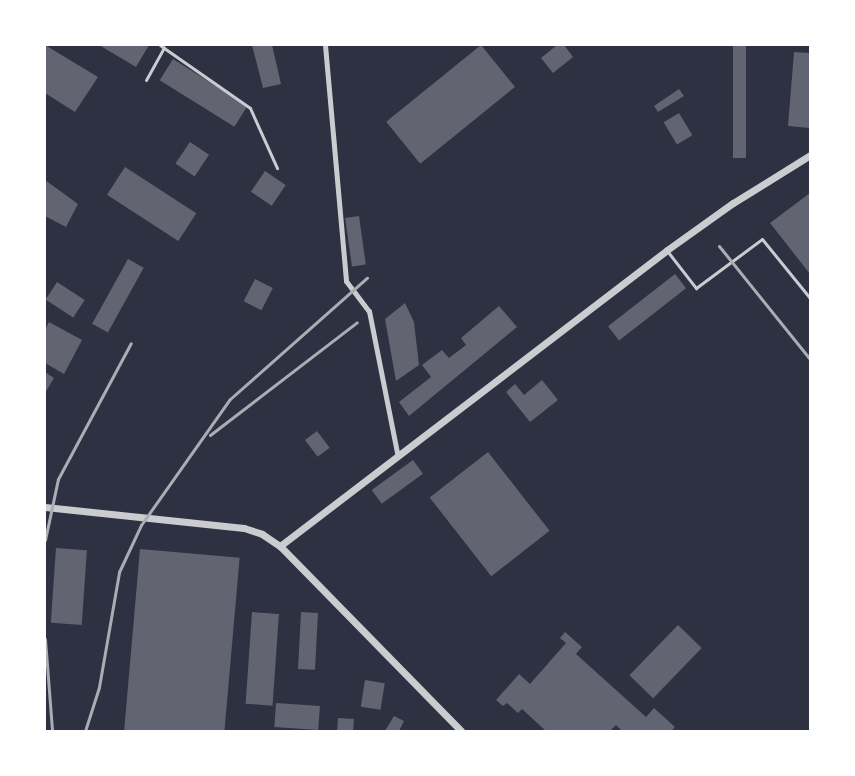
<!DOCTYPE html>
<html>
<head>
<meta charset="utf-8">
<style>
	body { margin:0 }
	#map { position:relative; width:855px; height:776px; overflow:hidden; background:#2d3142; font-family:Commissioner,sans-serif }
	div>[style] { position:absolute }
	.building>* { inset:0; background:#626471; transform-origin:0 0 }
	.service>* { height:3px; margin:-1.5px; padding:0 1.5px; transform-origin:1.5px; border-radius:1.5px; background:#caccd0 }
	.minor>* { height:5px; margin:-2.5px; padding:0 2.5px; transform-origin:2.5px; border-radius:2.5px; background:#caccd0 }
	.tertiary>* { height:7px; margin:-3.5px; padding:0 3.5px; transform-origin:3.5px; border-radius:3.5px; background:#caccd0 }
	.rail>* { height:3px; margin:-1.5px; padding:0 1.5px; transform-origin:1.5px; border-radius:1.5px; background:#abadb3 }
	span { translate:-50% -50%; white-space:nowrap; text-align:center; line-height:1.15; -webkit-text-stroke:5px #fff; paint-order:stroke }
	.frame { position:absolute; inset:0; border:46px solid #fff; pointer-events:none }
</style>
</head>
<body>
<div id="map">
	<div class="building">
		<i style="clip-path:polygon(45px 45px,98px 77px,75px 112px,45px 93px)"></i>
		<i style="clip-path:polygon(99px 45px,149px 45px,136px 67px)"></i>
		<i style="clip-path:polygon(252px 45px,272px 45px,281px 84px,263px 88px)"></i>
		<i style="left:481px;top:45px;width:54px;height:122px;rotate:51deg"></i>
		<i style="clip-path:polygon(557px 45px,564px 45px,573px 57px,553px 73px,541px 58px)"></i>
		<i style="left:733px;top:45px;width:13px;height:113px"></i>
		<i style="clip-path:polygon(794px 52px,810px 53px,810px 128px,788px 126px)"></i>
		<i style="left:173px;top:59px;width:88px;height:25px;rotate:32deg"></i>
		<i style="clip-path:polygon(679px 89px,684px 96px,658px 112px,654px 106px)"></i>
		<i style="left:679px;top:113px;width:26px;height:18px;rotate:59deg"></i>
		<i style="left:190px;top:142px;width:23px;height:26px;rotate:34deg"></i>
		<i style="left:125px;top:167px;width:85px;height:33px;rotate:33deg"></i>
		<i style="left:265px;top:171px;width:25px;height:25px;rotate:34deg"></i>
		<i style="clip-path:polygon(45px 180px,78px 204px,66px 227px,45px 216px)"></i>
		<i style="clip-path:polygon(810px 193px,810px 274px,770px 223px)"></i>
		<i style="left:359px;top:216px;width:49px;height:14px;rotate:82deg"></i>
		<i style="left:128px;top:259px;width:18px;height:74px;rotate:29deg"></i>
		<i style="left:675px;top:274px;width:18px;height:85px;rotate:52deg"></i>
		<i style="left:255px;top:279px;width:20px;height:25px;rotate:27deg"></i>
		<i style="left:57px;top:282px;width:33px;height:21px;rotate:33deg"></i>
		<i style="clip-path:polygon(405px 303px,414px 322px,419px 365px,396px 381px,385px 319px)"></i>
		<i style="clip-path:polygon(499px 306px,517px 327px,409px 416px,399px 402px,431px 377px,422px 365px,442px 350px,449px 358px,466px 345px,461px 338px)"></i>
		<i style="clip-path:polygon(49px 322px,82px 340px,64px 374px,45px 363px,45px 330px)"></i>
		<i style="clip-path:polygon(45px 372px,54px 378px,45px 393px)"></i>
		<i style="clip-path:polygon(542px 380px,558px 400px,530px 422px,506px 392px,515px 384px,524px 395px)"></i>
		<i style="left:317px;top:431px;width:21px;height:15px;rotate:53deg"></i>
		<i style="left:488px;top:452px;width:100px;height:74px;rotate:52deg"></i>
		<i style="left:413px;top:460px;width:17px;height:51px;rotate:54deg"></i>
		<i style="left:56px;top:548px;width:31px;height:75px;rotate:4deg"></i>
		<i style="left:140px;top:549px;width:100px;height:183px;rotate:5deg"></i>
		<i style="left:252px;top:612px;width:27px;height:92px;rotate:4deg"></i>
		<i style="left:301px;top:612px;width:17px;height:57px;rotate:3deg"></i>
		<i style="left:678px;top:625px;width:33px;height:70px;rotate:44deg"></i>
		<i style="clip-path:polygon(565px 632px,582px 647px,576px 654px,646px 717px,654px 708px,675px 727px,671px 731px,622px 731px,616px 725px,610px 731px,546px 731px,522px 709px,518px 713px,507px 703px,503px 706px,496px 700px,519px 674px,530px 684px,566px 643px,560px 638px)"></i>
		<i style="left:365px;top:680px;width:20px;height:27px;rotate:9deg"></i>
		<i style="left:276px;top:703px;width:44px;height:24px;rotate:4deg"></i>
		<i style="clip-path:polygon(394px 716px,404px 721px,399px 731px,385px 731px)"></i>
		<i style="left:338px;top:718px;width:16px;height:13px;rotate:4deg"></i>
	</div>
	<div class="service">
		<i style="left:164px;top:48px;width:105px;rotate:34.9deg"></i>
		<i style="left:250px;top:108px;width:66px;rotate:65.8deg"></i>
		<i style="left:146px;top:80px;width:37px;rotate:-61deg"></i>
		<i style="left:164px;top:48px;width:5px;rotate:-143deg"></i>
		<i style="left:668px;top:252px;width:46px;rotate:52.1deg"></i>
		<i style="left:696px;top:288px;width:82px;rotate:-36.6deg"></i>
		<i style="left:762px;top:239px;width:76px;rotate:50.9deg"></i>
	</div>
	<div class="minor">
		<i style="left:325px;top:45px;width:237px;rotate:84.9deg"></i>
		<i style="left:346px;top:281px;width:38px;rotate:53deg"></i>
		<i style="left:369px;top:311px;width:145px;rotate:78.8deg"></i>
	</div>
	<div class="tertiary">
		<i style="left:45px;top:507px;width:200px;rotate:6deg"></i>
		<i style="left:244px;top:528px;width:19px;rotate:18deg"></i>
		<i style="left:262px;top:534px;width:22px;rotate:34deg"></i>
		<i style="left:280px;top:546px;width:259px;rotate:45.6deg"></i>
		<i style="left:280px;top:546px;width:487px;rotate:-37.4deg"></i>
		<i style="left:667px;top:250px;width:81px;rotate:-35.5deg"></i>
		<i style="left:733px;top:203px;width:91px;rotate:-31.9deg"></i>
	</div>
	<div class="rail">
		<i style="left:719px;top:246px;width:145px;rotate:51.2deg"></i>
		<i style="left:210px;top:435px;width:185px;rotate:-37.5deg"></i>
		<i style="left:45px;top:540px;width:62px;rotate:-78deg"></i>
		<i style="left:58px;top:479px;width:154px;rotate:-61.8deg"></i>
		<i style="left:45px;top:639px;width:92px;rotate:85.6deg"></i>
		<i style="left:85px;top:731px;width:46px;rotate:-72.3deg"></i>
		<i style="left:99px;top:687px;width:117px;rotate:-80.1deg"></i>
		<i style="left:119px;top:572px;width:52px;rotate:-64.9deg"></i>
		<i style="left:141px;top:525px;width:154px;rotate:-54.8deg"></i>
		<i style="left:230px;top:399px;width:183px;rotate:-41.5deg"></i>
	</div>
	<div class="frame"></div>
</div>
</body>
</html>
